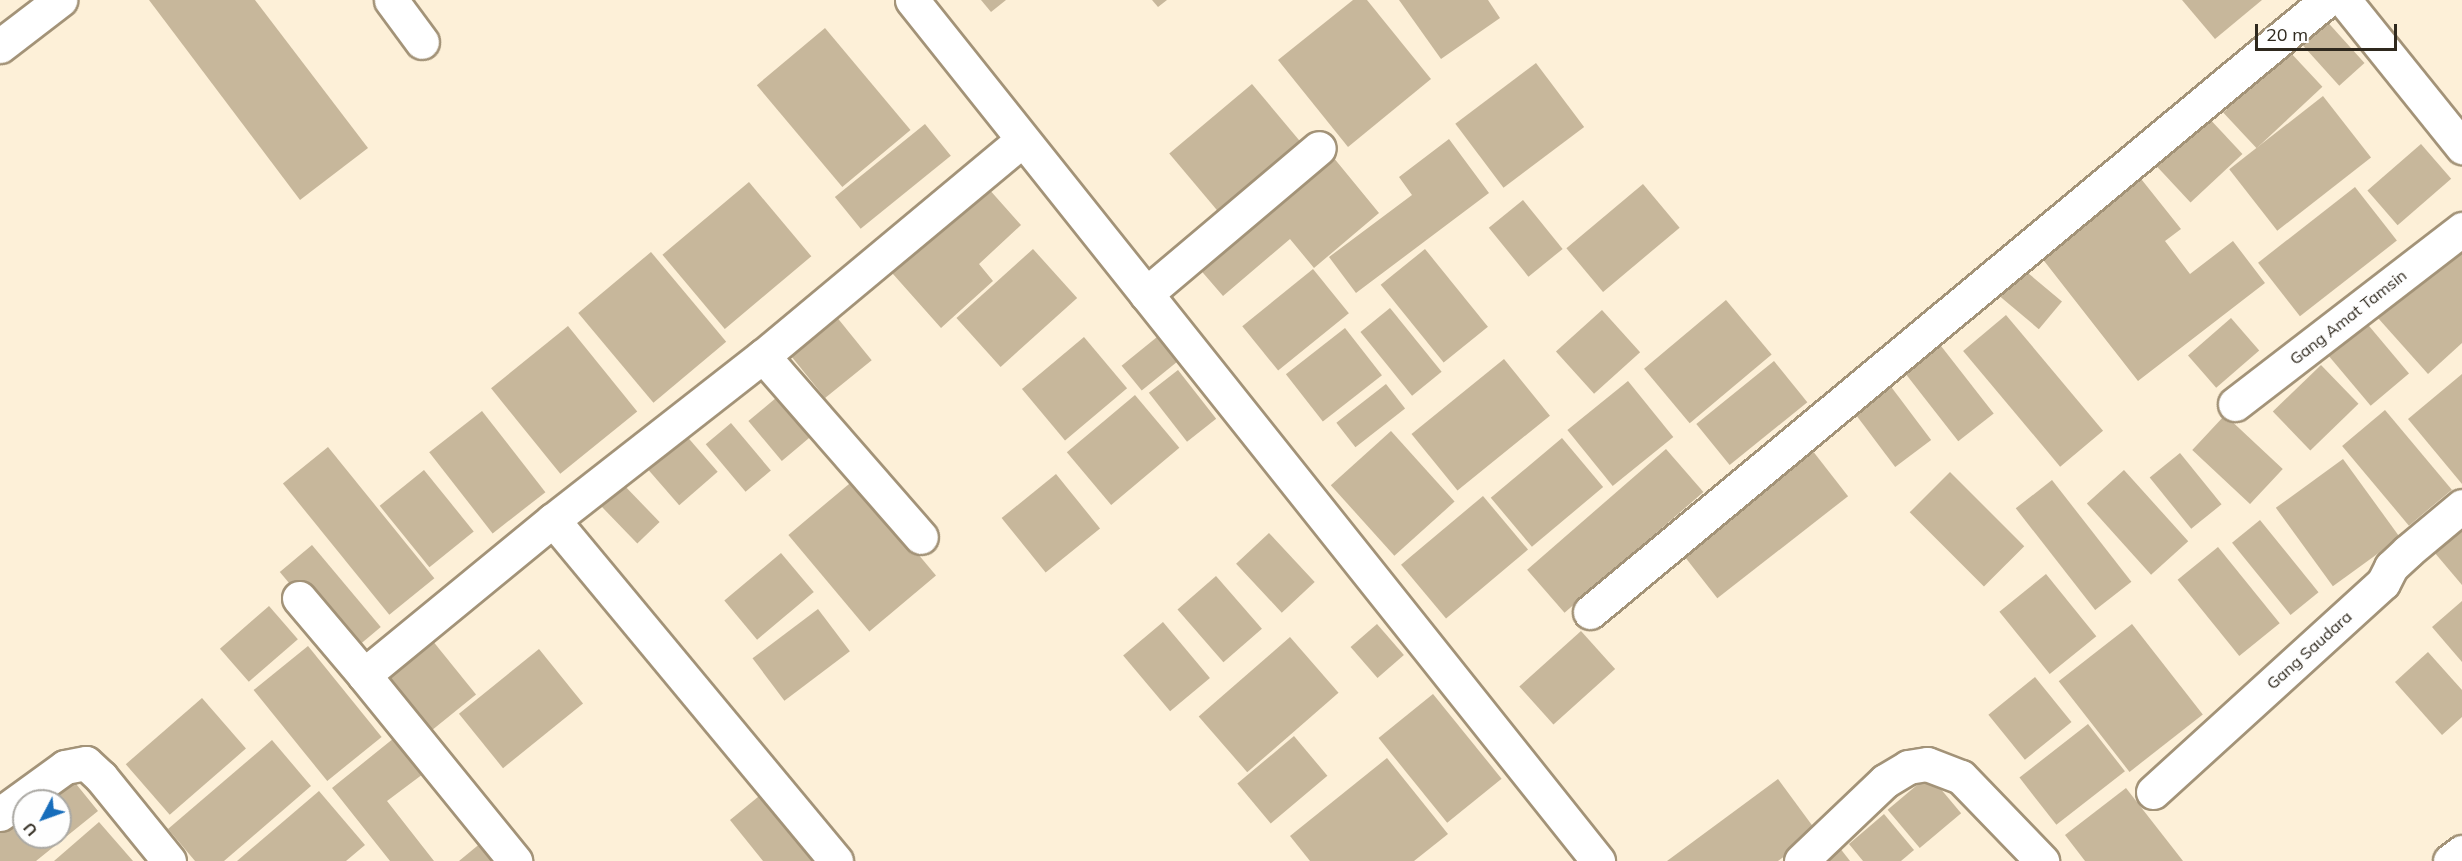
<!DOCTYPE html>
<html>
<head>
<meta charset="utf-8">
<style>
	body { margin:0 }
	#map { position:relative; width:2462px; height:861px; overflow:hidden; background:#fdf0d8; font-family:Mulish,sans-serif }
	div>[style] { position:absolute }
	.building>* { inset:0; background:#c7b79b; transform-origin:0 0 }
	.roads { filter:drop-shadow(2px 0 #a39378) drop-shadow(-2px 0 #a39378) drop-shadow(0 2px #a39378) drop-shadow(0 -2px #a39378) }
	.minor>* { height:33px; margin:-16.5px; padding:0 16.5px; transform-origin:16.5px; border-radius:16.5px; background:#fff }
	span { translate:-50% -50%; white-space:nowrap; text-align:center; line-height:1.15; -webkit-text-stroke:5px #fefefe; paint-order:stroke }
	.street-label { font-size:16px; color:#2f291e }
	.north { position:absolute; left:12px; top:789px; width:60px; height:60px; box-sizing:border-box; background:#fefefe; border:2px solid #aba9a4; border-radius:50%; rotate:229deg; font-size:16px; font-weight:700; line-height:24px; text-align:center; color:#2f291e }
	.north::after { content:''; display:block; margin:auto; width:21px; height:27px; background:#176dbb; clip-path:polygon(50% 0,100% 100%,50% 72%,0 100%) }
	.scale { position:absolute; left:2255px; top:24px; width:142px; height:27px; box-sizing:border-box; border:3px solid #2f291e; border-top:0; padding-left:8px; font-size:18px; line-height:21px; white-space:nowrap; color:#2f291e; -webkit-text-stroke:4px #fefefe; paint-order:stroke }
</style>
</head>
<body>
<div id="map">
	<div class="building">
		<i style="clip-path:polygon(149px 0,255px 0,368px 148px,300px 200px)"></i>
		<i style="clip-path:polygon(981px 0,1006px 0,991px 12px)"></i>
		<i style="clip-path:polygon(1152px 0,1167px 0,1158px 7px)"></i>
		<i style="clip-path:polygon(1353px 0,1367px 0,1431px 79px,1348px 147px,1278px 60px)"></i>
		<i style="clip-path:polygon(1399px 0,1488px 0,1500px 18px,1441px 59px)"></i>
		<i style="clip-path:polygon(2182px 0,2262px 0,2215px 39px)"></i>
		<i style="left:2323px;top:17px;width:62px;height:34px;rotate:48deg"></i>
		<i style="left:825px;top:28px;width:133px;height:89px;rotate:50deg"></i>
		<i style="left:2289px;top:51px;width:49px;height:90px;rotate:47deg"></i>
		<i style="left:1536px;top:63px;width:80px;height:101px;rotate:53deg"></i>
		<i style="left:1252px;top:84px;width:75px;height:108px;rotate:50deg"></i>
		<i style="left:2323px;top:96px;width:78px;height:119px;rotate:52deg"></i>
		<i style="left:2207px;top:116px;width:52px;height:71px;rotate:47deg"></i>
		<i style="left:925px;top:124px;width:41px;height:116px;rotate:51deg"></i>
		<i style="clip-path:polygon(1449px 139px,1489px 193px,1356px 293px,1329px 257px,1412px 195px,1399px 177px)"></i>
		<i style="left:2421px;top:144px;width:46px;height:71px;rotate:49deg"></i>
		<i style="clip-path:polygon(1324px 146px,1379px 213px,1314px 268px,1290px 239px,1223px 296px,1191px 259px)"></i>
		<i style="clip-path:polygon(2134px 170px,2181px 229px,2165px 241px,2190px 274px,2233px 241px,2265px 283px,2138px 381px,2034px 248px)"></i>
		<i style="clip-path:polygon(980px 179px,1021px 225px,979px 264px,993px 281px,941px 328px,885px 265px)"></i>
		<i style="left:749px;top:182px;width:97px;height:113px;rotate:50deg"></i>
		<i style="left:1643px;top:184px;width:57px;height:100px;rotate:50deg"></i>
		<i style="left:2355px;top:187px;width:68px;height:123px;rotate:52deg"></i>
		<i style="left:1523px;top:200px;width:63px;height:44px;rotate:51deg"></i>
		<i style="clip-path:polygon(2462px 244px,2462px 343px,2428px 374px,2378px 318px)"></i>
		<i style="left:1033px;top:249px;width:66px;height:103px;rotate:48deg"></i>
		<i style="left:1425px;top:249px;width:100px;height:57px;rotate:51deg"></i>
		<i style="left:651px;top:252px;width:117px;height:95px;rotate:50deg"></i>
		<i style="left:2016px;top:263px;width:60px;height:36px;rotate:40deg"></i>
		<i style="left:1313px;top:269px;width:57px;height:91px;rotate:51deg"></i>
		<i style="left:1726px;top:300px;width:71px;height:107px;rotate:50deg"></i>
		<i style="left:827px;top:305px;width:71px;height:60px;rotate:51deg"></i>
		<i style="left:1390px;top:308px;width:82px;height:38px;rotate:51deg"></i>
		<i style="left:1602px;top:310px;width:57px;height:62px;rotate:48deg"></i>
		<i style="left:2006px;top:315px;width:151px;height:56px;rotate:50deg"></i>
		<i style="left:2231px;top:318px;width:43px;height:57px;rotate:49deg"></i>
		<i style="left:2364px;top:320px;width:70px;height:50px;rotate:50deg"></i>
		<i style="left:568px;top:326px;width:110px;height:99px;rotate:51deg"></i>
		<i style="left:1345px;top:328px;width:60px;height:75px;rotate:52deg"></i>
		<i style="left:1162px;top:333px;width:32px;height:52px;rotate:51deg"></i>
		<i style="left:1084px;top:337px;width:67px;height:81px;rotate:50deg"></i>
		<i style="left:1934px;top:337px;width:97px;height:45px;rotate:52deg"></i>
		<i style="left:1504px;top:359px;width:73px;height:119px;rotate:51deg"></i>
		<i style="left:1774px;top:361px;width:53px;height:100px;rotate:51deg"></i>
		<i style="left:2321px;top:365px;width:54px;height:67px;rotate:46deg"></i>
		<i style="left:1178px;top:370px;width:62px;height:37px;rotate:52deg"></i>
		<i style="clip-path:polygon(2462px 374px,2462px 484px,2408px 419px)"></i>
		<i style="left:1886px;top:380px;width:75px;height:45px;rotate:53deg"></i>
		<i style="left:1628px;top:381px;width:72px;height:78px;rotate:51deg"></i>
		<i style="left:1386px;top:384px;width:31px;height:63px;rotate:52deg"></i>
		<i style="left:789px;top:387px;width:52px;height:53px;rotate:50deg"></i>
		<i style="left:1135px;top:395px;width:69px;height:89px;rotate:50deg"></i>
		<i style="left:2385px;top:410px;width:104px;height:56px;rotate:50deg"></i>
		<i style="left:482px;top:411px;width:103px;height:67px;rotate:52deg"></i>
		<i style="left:2225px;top:415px;width:79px;height:48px;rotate:43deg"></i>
		<i style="left:731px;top:423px;width:62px;height:33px;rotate:50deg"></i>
		<i style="left:677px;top:425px;width:62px;height:51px;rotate:49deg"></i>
		<i style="left:1391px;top:431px;width:95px;height:81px;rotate:48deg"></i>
		<i style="left:1562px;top:438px;width:64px;height:93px;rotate:50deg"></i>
		<i style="left:1805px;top:441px;width:70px;height:166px;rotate:52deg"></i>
		<i style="left:328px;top:447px;width:169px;height:58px;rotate:51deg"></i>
		<i style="left:1666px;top:449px;width:57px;height:184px;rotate:49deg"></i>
		<i style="left:2180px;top:453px;width:66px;height:39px;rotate:51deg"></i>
		<i style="left:2343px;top:459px;width:97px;height:83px;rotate:54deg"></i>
		<i style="left:424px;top:470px;width:79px;height:57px;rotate:51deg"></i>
		<i style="left:2124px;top:470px;width:96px;height:50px;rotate:48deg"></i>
		<i style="left:1950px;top:472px;width:105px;height:57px;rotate:45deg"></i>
		<i style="left:1056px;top:474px;width:70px;height:70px;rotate:51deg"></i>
		<i style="left:855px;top:479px;width:126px;height:87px;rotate:50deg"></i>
		<i style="left:2052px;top:480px;width:129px;height:46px;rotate:52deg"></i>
		<i style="left:620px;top:481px;width:57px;height:31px;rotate:46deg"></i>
		<i style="left:1483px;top:496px;width:70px;height:107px;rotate:50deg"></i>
		<i style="clip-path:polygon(2462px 518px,2462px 585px,2429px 546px)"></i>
		<i style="left:2260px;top:520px;width:93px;height:36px;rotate:51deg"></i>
		<i style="left:1269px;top:533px;width:67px;height:45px;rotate:47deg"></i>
		<i style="left:312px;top:545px;width:107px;height:42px;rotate:50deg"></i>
		<i style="left:2218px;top:547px;width:98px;height:52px;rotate:51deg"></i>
		<i style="left:781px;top:553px;width:51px;height:74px;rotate:50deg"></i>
		<i style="left:2046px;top:574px;width:80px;height:60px;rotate:51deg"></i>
		<i style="left:1216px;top:576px;width:70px;height:51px;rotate:49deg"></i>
		<i style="clip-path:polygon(2462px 601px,2462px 662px,2432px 627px)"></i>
		<i style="left:269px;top:606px;width:44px;height:65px;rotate:49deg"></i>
		<i style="left:818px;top:609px;width:53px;height:82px;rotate:53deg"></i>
		<i style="left:1163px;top:622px;width:73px;height:52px;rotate:50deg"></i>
		<i style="left:1377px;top:624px;width:41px;height:35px;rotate:49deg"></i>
		<i style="left:2132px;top:624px;width:115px;height:93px;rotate:52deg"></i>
		<i style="left:1581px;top:631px;width:51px;height:83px;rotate:48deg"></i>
		<i style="left:1290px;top:637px;width:74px;height:121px;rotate:49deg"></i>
		<i style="left:432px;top:640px;width:70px;height:70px;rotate:51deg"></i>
		<i style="left:308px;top:646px;width:117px;height:70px;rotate:51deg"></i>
		<i style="left:539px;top:649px;width:70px;height:103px;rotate:51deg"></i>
		<i style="clip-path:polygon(2428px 652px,2462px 690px,2462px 717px,2442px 735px,2395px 682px)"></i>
		<i style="left:2035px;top:677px;width:58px;height:60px;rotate:51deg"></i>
		<i style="left:1433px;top:694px;width:109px;height:70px;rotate:51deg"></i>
		<i style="left:202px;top:698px;width:67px;height:101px;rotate:49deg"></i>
		<i style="left:2088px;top:724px;width:60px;height:87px;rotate:52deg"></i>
		<i style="clip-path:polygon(399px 734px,427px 771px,387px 801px,434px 861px,390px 861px,332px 788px)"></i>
		<i style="left:1294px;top:736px;width:52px;height:74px;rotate:50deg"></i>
		<i style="clip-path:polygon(272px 740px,311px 786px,224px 861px,195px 861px,168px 829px)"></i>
		<i style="clip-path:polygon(1387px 758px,1448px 834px,1414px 861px,1310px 861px,1290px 836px)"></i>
		<i style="clip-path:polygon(68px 774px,98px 811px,36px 861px,0 861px,0 829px,24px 809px,24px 837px,60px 837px,60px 801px,34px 801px)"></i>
		<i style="left:1929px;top:775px;width:50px;height:54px;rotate:50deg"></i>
		<i style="clip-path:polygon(1778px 779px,1817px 832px,1778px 861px,1667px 861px)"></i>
		<i style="clip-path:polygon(770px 787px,831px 861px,763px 861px,730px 820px)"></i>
		<i style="clip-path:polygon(2126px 788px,2183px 861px,2085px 861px,2065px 835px)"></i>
		<i style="clip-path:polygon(319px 791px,365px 845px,346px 861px,237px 861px)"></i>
		<i style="clip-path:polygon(1884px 814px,1914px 850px,1901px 861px,1863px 861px,1849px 844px)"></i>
		<i style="clip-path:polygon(99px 822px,133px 861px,54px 861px)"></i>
		<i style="clip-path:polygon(482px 842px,497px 861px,459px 861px)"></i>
		<i style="clip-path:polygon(1836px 843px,1850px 861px,1813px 861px)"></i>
	</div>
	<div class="roads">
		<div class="minor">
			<i style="left:391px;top:0;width:52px;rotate:53.6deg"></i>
			<i style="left:912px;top:0;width:1101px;rotate:51.45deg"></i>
			<i style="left:2344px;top:0;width:189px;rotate:51.2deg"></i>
			<i style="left:0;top:46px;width:76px;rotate:-37.5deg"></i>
			<i style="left:1146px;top:294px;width:226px;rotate:-40.2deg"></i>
			<i style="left:763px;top:356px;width:240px;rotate:48.9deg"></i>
			<i style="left:2235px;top:404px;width:287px;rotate:-37.6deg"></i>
			<i style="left:553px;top:520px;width:443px;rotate:50.3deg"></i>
			<i style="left:299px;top:598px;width:101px;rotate:49.8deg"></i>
			<i style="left:364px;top:675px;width:244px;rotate:-39.4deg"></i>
			<i style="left:553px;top:520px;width:266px;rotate:-38deg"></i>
			<i style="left:763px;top:356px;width:337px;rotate:-39.8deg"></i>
			<i style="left:1590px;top:612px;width:958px;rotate:-39.71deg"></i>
			<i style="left:364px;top:675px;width:240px;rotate:50.9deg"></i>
			<i style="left:2153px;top:792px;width:311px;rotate:-42.3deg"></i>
			<i style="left:2383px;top:583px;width:18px;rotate:-63deg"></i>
			<i style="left:2391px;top:567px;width:23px;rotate:-43deg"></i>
			<i style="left:2408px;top:551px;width:70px;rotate:-39.8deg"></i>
			<i style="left:0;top:814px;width:80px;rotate:-35.9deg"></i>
			<i style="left:65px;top:767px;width:21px;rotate:-11deg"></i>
			<i style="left:86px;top:763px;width:21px;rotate:43deg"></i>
			<i style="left:101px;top:777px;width:108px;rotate:51deg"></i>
			<i style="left:1801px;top:861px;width:116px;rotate:-43.6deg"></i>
			<i style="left:1885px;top:781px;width:27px;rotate:-31deg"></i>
			<i style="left:1908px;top:767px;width:19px;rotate:-9deg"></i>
			<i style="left:1927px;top:764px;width:36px;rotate:21deg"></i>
			<i style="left:1961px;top:777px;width:117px;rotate:46deg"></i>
			<i style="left:2450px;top:861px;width:15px;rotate:-37deg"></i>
		</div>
	</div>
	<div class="street-label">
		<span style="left:2348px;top:317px;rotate:-38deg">Gang Amat Tamsin</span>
		<span style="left:2309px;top:650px;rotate:-42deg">Gang Saudara</span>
	</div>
	<div class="north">U</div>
	<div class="scale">20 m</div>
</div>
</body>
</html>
